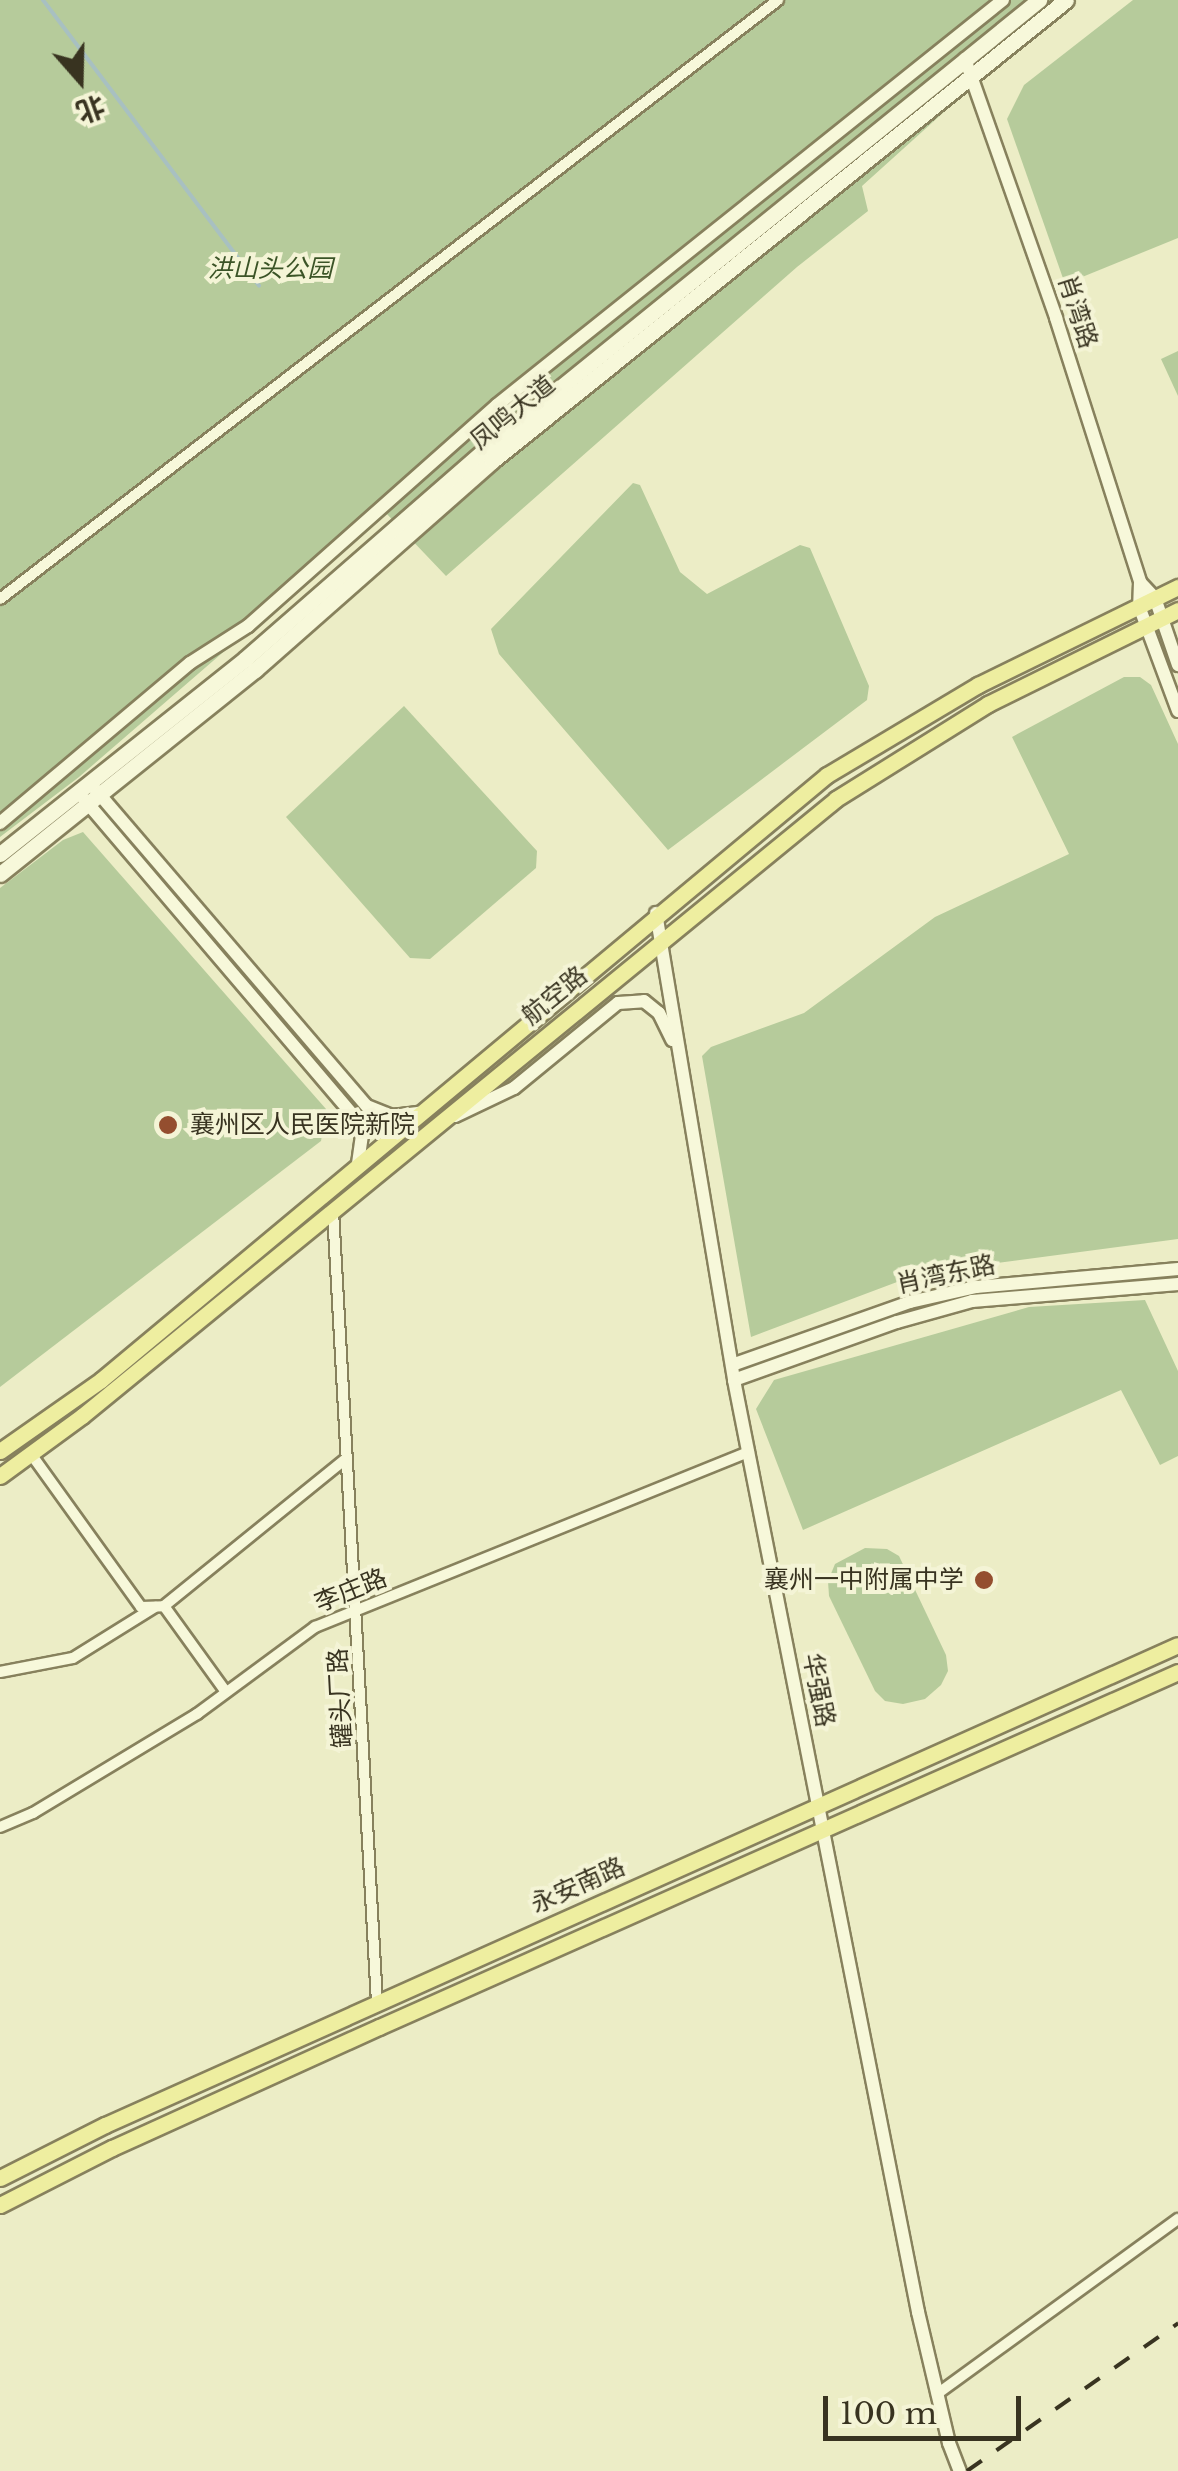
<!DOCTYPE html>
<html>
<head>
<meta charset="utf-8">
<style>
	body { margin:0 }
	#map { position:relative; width:1178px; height:2471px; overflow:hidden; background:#ecedc6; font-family:"Libre Baskerville","Noto Sans SC",serif }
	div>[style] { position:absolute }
	.green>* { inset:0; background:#b6cb9b }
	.stream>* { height:4px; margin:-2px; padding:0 2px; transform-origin:2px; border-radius:2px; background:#a8c0c1 }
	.roads { filter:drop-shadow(2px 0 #87815d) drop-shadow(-2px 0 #87815d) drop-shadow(0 2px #87815d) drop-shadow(0 -2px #87815d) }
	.minor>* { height:10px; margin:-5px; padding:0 5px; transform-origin:5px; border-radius:5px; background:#f7f8da }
	.tertiary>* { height:12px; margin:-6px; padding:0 6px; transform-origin:6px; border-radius:6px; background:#f7f8da }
	.secondary>* { height:15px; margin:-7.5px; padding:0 7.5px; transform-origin:7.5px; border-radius:7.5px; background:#f7f8da }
	.primary>* { height:15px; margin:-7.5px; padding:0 7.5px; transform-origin:7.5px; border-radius:7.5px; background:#eeeea0 }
	.rail>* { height:4px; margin-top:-2px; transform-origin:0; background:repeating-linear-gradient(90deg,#383320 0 18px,transparent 0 36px) }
	.dots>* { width:28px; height:28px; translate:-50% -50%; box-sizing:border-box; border:5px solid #f4f4d6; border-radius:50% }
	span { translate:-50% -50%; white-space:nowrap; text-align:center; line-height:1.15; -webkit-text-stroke:8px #f4f4d6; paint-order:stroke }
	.park-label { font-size:25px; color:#3b5427; font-style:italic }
	.street-label { font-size:25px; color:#383320 }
	.poi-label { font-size:25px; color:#383320 }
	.left { translate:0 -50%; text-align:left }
	.right { translate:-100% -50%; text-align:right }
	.north { position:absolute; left:30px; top:30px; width:100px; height:100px; -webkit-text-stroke:8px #f4f4d6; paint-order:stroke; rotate:160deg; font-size:28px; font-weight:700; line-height:40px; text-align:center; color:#383320 }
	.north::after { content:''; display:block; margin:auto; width:35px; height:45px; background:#383320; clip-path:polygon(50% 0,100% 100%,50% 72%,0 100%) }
	.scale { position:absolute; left:823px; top:2396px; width:198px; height:45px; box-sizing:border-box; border:5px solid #383320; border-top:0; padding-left:12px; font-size:30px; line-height:35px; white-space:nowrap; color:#383320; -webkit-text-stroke:8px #f4f4d6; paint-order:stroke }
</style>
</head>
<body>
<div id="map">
	<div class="green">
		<i style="clip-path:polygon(0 0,1068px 0,862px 186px,868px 211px,797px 267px,446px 576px,385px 512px,79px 777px,0 837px)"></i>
		<i style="clip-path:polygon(1133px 0,1178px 0,1178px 238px,1065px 284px,1007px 119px,1024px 85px)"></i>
		<i style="clip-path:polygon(1178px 351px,1178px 396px,1161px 359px)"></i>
		<i style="clip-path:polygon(633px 483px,640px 485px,680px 572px,707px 594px,800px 545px,810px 548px,869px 686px,867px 700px,668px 850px,499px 654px,491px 629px)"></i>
		<i style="clip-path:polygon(1124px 677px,1140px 677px,1151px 685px,1178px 744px,1178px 1239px,921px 1273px,751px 1337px,702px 1056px,711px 1047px,804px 1013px,935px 917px,1069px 854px,1012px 737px)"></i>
		<i style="clip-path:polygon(404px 706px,537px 851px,536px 868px,430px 959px,410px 958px,286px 817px)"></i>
		<i style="clip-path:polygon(83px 832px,326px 1109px,321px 1141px,0 1387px,0 888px,63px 840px)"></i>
		<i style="clip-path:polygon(1145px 1300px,1178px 1371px,1178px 1456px,1160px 1465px,1121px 1390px,803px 1530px,756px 1409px,774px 1380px,1029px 1307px)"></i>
		<i style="clip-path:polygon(865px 1548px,887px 1549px,899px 1556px,946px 1655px,948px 1671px,941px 1685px,925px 1699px,903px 1704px,885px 1701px,875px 1691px,829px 1596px,828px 1581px,835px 1564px)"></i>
	</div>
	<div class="stream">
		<i style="left:43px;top:0;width:358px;rotate:52.9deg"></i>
	</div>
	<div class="roads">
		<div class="minor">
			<i style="left:0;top:599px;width:982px;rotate:-37.59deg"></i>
			<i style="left:333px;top:1211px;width:792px;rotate:86.82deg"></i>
			<i style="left:31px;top:1454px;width:188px;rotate:54.3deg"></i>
			<i style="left:141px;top:1607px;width:23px;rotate:-2deg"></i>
			<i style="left:164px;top:1606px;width:106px;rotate:54.2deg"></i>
			<i style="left:164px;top:1606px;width:235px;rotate:-39deg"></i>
			<i style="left:0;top:1672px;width:74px;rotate:-10.9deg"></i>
			<i style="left:73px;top:1658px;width:97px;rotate:-31.9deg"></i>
			<i style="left:0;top:1827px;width:36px;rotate:-23deg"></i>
			<i style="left:33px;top:1813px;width:192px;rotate:-31.1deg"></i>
			<i style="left:197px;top:1714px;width:147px;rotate:-36.4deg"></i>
			<i style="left:315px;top:1627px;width:468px;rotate:-22deg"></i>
			<i style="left:937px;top:2394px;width:298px;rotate:-36deg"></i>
		</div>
		<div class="tertiary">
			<i style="left:965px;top:59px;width:275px;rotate:70.6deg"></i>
			<i style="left:1056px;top:318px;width:277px;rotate:72.3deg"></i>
			<i style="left:1140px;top:582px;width:24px;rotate:92deg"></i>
			<i style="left:1139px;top:606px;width:112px;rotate:69.6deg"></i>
			<i style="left:1140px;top:582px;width:22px;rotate:47deg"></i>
			<i style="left:1155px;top:598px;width:71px;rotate:71.1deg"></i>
			<i style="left:94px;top:788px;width:419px;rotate:49.4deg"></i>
			<i style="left:367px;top:1106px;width:27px;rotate:22deg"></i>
			<i style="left:392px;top:1116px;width:26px;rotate:-7deg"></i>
			<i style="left:84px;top:799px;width:415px;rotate:49.6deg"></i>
			<i style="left:353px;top:1115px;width:22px;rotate:66deg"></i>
			<i style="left:362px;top:1135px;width:29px;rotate:98deg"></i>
			<i style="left:0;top:823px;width:248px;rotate:-40.1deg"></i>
			<i style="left:190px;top:663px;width:69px;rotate:-32.5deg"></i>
			<i style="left:248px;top:626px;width:333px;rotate:-41.6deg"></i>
			<i style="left:497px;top:405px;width:648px;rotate:-38.67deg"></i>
			<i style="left:656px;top:913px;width:473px;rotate:80.5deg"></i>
			<i style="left:734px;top:1380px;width:950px;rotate:78.83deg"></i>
			<i style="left:918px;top:2312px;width:135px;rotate:76.7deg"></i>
			<i style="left:949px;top:2443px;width:30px;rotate:69deg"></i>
			<i style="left:455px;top:1116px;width:65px;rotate:-25.4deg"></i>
			<i style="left:514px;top:1088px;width:134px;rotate:-39.3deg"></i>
			<i style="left:618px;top:1003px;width:26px;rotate:-4deg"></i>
			<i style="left:644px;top:1001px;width:19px;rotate:39deg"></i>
			<i style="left:659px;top:1013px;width:30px;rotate:64deg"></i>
			<i style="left:732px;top:1365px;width:189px;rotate:-19.5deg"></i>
			<i style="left:910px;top:1302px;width:68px;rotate:-12.8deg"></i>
			<i style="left:976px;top:1287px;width:203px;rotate:-5.1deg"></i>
			<i style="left:734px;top:1380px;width:173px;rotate:-19.6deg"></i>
			<i style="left:897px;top:1322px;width:78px;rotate:-15.6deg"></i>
			<i style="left:972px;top:1301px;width:207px;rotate:-4.7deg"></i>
		</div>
		<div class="secondary">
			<i style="left:0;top:854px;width:313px;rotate:-38.5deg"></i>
			<i style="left:245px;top:659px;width:342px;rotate:-41.1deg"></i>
			<i style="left:503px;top:434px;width:690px;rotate:-39deg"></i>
			<i style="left:0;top:874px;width:327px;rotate:-38.7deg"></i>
			<i style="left:255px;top:670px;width:316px;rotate:-41.4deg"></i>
			<i style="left:492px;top:461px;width:736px;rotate:-38.77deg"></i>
		</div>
		<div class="primary">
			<i style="left:0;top:1451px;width:123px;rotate:-35.1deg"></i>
			<i style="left:101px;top:1380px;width:945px;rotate:-39.81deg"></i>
			<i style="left:827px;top:775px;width:176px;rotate:-30.8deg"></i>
			<i style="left:978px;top:685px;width:223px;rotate:-26.1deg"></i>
			<i style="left:0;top:1476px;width:102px;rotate:-36.2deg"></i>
			<i style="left:82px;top:1416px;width:974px;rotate:-39.29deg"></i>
			<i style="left:836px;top:799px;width:179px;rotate:-32deg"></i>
			<i style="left:988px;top:704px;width:212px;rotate:-26.3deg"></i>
			<i style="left:0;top:2178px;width:118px;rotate:-26.8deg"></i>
			<i style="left:105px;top:2125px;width:1175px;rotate:-24.1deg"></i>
			<i style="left:0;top:2205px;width:126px;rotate:-27deg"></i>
			<i style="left:112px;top:2148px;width:293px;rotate:-24.4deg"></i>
			<i style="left:379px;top:2027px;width:874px;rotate:-23.96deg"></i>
		</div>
	</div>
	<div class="rail">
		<i style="left:967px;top:2471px;width:258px;rotate:-35deg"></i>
	</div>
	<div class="dots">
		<i style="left:168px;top:1125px;background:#944e2f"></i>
		<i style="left:984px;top:1580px;background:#944e2f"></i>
	</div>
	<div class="park-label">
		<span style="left:270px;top:269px">洪山头公园</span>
	</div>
	<div class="street-label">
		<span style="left:1077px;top:312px;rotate:72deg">肖湾路</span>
		<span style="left:513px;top:413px;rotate:-39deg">凤鸣大道</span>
		<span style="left:555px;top:996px;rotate:-39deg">航空路</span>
		<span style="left:946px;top:1275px;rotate:-12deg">肖湾东路</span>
		<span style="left:351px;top:1591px;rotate:-22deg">李庄路</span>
		<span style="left:818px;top:1690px;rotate:79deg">华强路</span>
		<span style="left:341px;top:1698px;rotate:-93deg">罐头厂路</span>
		<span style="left:578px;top:1886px;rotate:-24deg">永安南路</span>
	</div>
	<div class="poi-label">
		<span class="left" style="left:190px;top:1125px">襄州区人民医院新院</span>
		<span class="right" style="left:964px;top:1580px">襄州一中附属中学</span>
	</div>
	<div class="north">北</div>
	<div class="scale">100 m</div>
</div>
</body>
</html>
